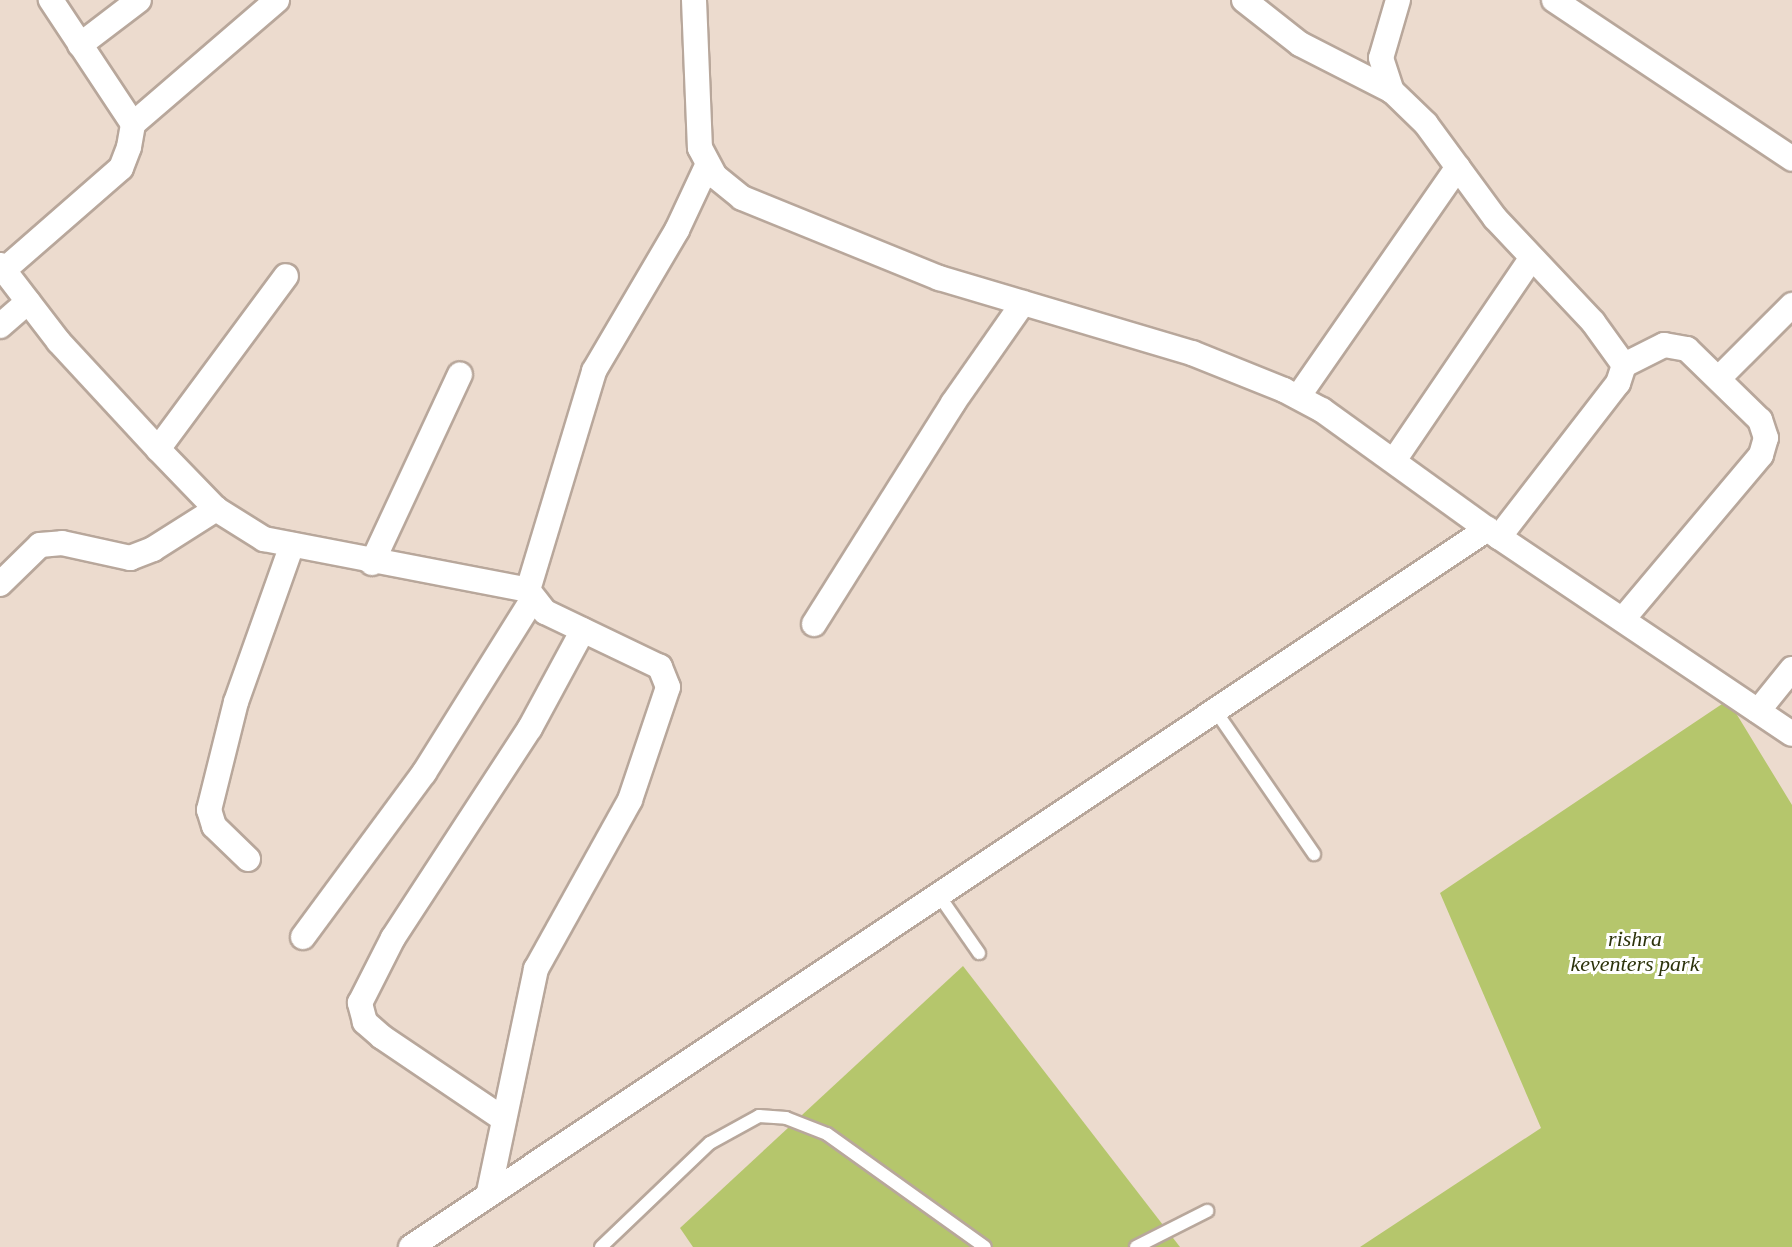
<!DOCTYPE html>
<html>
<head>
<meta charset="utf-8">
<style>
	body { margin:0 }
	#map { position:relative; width:1792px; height:1247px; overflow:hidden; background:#ecdbce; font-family:Georgia,serif }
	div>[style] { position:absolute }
	.green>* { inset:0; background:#b5c66c }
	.roads { filter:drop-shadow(2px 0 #b8a79b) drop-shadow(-2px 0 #b8a79b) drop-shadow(0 2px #b8a79b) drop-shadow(0 -2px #b8a79b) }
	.lane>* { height:12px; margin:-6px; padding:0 6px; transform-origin:6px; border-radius:6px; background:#fff }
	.street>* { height:24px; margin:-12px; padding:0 12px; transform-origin:12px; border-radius:12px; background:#fff }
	span { translate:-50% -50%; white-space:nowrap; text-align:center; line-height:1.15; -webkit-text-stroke:6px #fff; paint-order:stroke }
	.park-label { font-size:22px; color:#2c330b; font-style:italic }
</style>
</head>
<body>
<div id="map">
	<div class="green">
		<i style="clip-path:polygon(1728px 700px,1792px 805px,1792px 1247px,1360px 1247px,1541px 1128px,1440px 893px)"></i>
		<i style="clip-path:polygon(963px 966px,1180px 1247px,693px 1247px,680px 1228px)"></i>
	</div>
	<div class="roads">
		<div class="lane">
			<i style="left:1215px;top:710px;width:175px;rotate:55.5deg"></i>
			<i style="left:938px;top:894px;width:72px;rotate:55.2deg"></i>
			<i style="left:601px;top:1247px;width:151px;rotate:-43.7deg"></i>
			<i style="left:710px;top:1143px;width:56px;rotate:-28.9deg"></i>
			<i style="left:759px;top:1116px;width:27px;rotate:4deg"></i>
			<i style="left:786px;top:1118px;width:44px;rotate:21.3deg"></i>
			<i style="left:827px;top:1134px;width:194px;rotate:35.6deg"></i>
			<i style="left:1136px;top:1247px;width:80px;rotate:-26.9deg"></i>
		</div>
		<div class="street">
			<i style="left:694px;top:0;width:148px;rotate:87.7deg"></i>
			<i style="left:700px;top:148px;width:32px;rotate:62deg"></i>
			<i style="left:715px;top:176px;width:35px;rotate:39deg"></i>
			<i style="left:742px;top:198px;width:213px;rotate:22.1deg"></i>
			<i style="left:939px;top:278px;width:264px;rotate:16.5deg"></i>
			<i style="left:1192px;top:353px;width:99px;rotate:21.9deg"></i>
			<i style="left:1284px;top:390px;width:43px;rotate:27.8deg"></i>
			<i style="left:1322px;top:410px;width:203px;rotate:35.8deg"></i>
			<i style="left:1487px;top:529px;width:367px;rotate:33.9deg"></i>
			<i style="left:1244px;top:0;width:71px;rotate:38.2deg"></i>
			<i style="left:1300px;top:44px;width:103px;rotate:27.1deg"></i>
			<i style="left:1398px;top:0;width:60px;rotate:106.3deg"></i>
			<i style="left:1381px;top:58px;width:35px;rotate:72deg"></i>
			<i style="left:1392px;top:91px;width:47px;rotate:44.1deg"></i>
			<i style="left:1426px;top:124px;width:117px;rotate:53.7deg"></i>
			<i style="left:1495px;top:218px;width:143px;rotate:46.7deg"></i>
			<i style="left:1593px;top:322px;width:53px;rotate:54.2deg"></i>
			<i style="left:1624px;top:365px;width:19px;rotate:108deg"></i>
			<i style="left:1618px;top:383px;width:195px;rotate:127.7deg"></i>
			<i style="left:1554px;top:0;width:286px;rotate:33.7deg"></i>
			<i style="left:80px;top:45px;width:74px;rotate:-37.3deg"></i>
			<i style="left:133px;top:124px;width:190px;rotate:-40.7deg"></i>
			<i style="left:0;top:265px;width:97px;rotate:52.5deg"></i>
			<i style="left:59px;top:342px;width:146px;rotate:47.2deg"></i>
			<i style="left:158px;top:449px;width:83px;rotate:46deg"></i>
			<i style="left:216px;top:509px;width:57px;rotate:32deg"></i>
			<i style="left:264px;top:539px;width:269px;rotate:10.9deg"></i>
			<i style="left:4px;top:270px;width:155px;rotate:-41.1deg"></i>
			<i style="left:121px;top:168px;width:22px;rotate:-69deg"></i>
			<i style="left:129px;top:147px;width:23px;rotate:-80deg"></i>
			<i style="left:133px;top:124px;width:149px;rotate:-123.5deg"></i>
			<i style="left:0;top:326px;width:37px;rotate:-41deg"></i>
			<i style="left:1720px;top:377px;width:102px;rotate:-45deg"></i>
			<i style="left:1298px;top:397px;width:280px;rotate:-55.2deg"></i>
			<i style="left:158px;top:449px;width:215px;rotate:-53.5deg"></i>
			<i style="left:1395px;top:459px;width:242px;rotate:-55.8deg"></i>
			<i style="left:372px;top:563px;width:208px;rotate:-65deg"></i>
			<i style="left:0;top:584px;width:56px;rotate:-44.3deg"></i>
			<i style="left:40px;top:545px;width:22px;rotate:-5deg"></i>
			<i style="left:62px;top:543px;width:70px;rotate:12.4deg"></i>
			<i style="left:130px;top:558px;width:25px;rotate:-21deg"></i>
			<i style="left:153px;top:549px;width:75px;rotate:-32.4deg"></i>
			<i style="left:1623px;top:619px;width:214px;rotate:-49.9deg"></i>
			<i style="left:1761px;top:455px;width:18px;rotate:-74deg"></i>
			<i style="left:1766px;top:438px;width:19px;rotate:-108deg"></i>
			<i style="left:1760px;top:420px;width:102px;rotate:-135.8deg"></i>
			<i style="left:1687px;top:349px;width:23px;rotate:-170deg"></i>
			<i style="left:1664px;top:345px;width:45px;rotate:153.4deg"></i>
			<i style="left:814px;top:624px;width:261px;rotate:-57.8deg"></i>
			<i style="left:953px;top:403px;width:122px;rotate:-55deg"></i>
			<i style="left:1758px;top:711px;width:54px;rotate:-51deg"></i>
			<i style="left:248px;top:859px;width:47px;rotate:-135.9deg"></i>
			<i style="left:214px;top:826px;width:17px;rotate:-107deg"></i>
			<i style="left:209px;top:810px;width:111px;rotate:-76deg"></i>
			<i style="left:236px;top:702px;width:167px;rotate:-70.4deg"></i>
			<i style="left:303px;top:937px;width:204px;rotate:-53.6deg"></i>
			<i style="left:424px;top:773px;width:204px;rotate:-58deg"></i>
			<i style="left:502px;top:1118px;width:145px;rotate:-146deg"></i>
			<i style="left:382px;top:1037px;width:23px;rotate:-139deg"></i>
			<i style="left:365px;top:1022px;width:20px;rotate:-105deg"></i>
			<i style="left:360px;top:1003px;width:73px;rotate:-63.1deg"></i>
			<i style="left:393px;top:938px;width:251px;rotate:-56.9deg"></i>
			<i style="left:530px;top:728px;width:111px;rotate:-61.6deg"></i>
			<i style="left:489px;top:1192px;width:228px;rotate:-78.1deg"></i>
			<i style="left:536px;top:969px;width:193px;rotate:-60.9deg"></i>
			<i style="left:630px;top:800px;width:119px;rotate:-71.4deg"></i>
			<i style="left:668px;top:687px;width:22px;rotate:-112deg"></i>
			<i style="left:660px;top:667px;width:127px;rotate:-154.4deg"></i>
			<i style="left:545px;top:612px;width:28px;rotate:-128deg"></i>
			<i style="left:528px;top:590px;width:229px;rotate:-73.2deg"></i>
			<i style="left:594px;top:371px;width:164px;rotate:-59.5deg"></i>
			<i style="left:677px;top:230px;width:71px;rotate:-64.9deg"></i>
			<i style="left:411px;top:1247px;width:1294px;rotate:-33.71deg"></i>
		</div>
	</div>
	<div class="park-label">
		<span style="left:1635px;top:951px">rishra<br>keventers park</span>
	</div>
</div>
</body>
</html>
